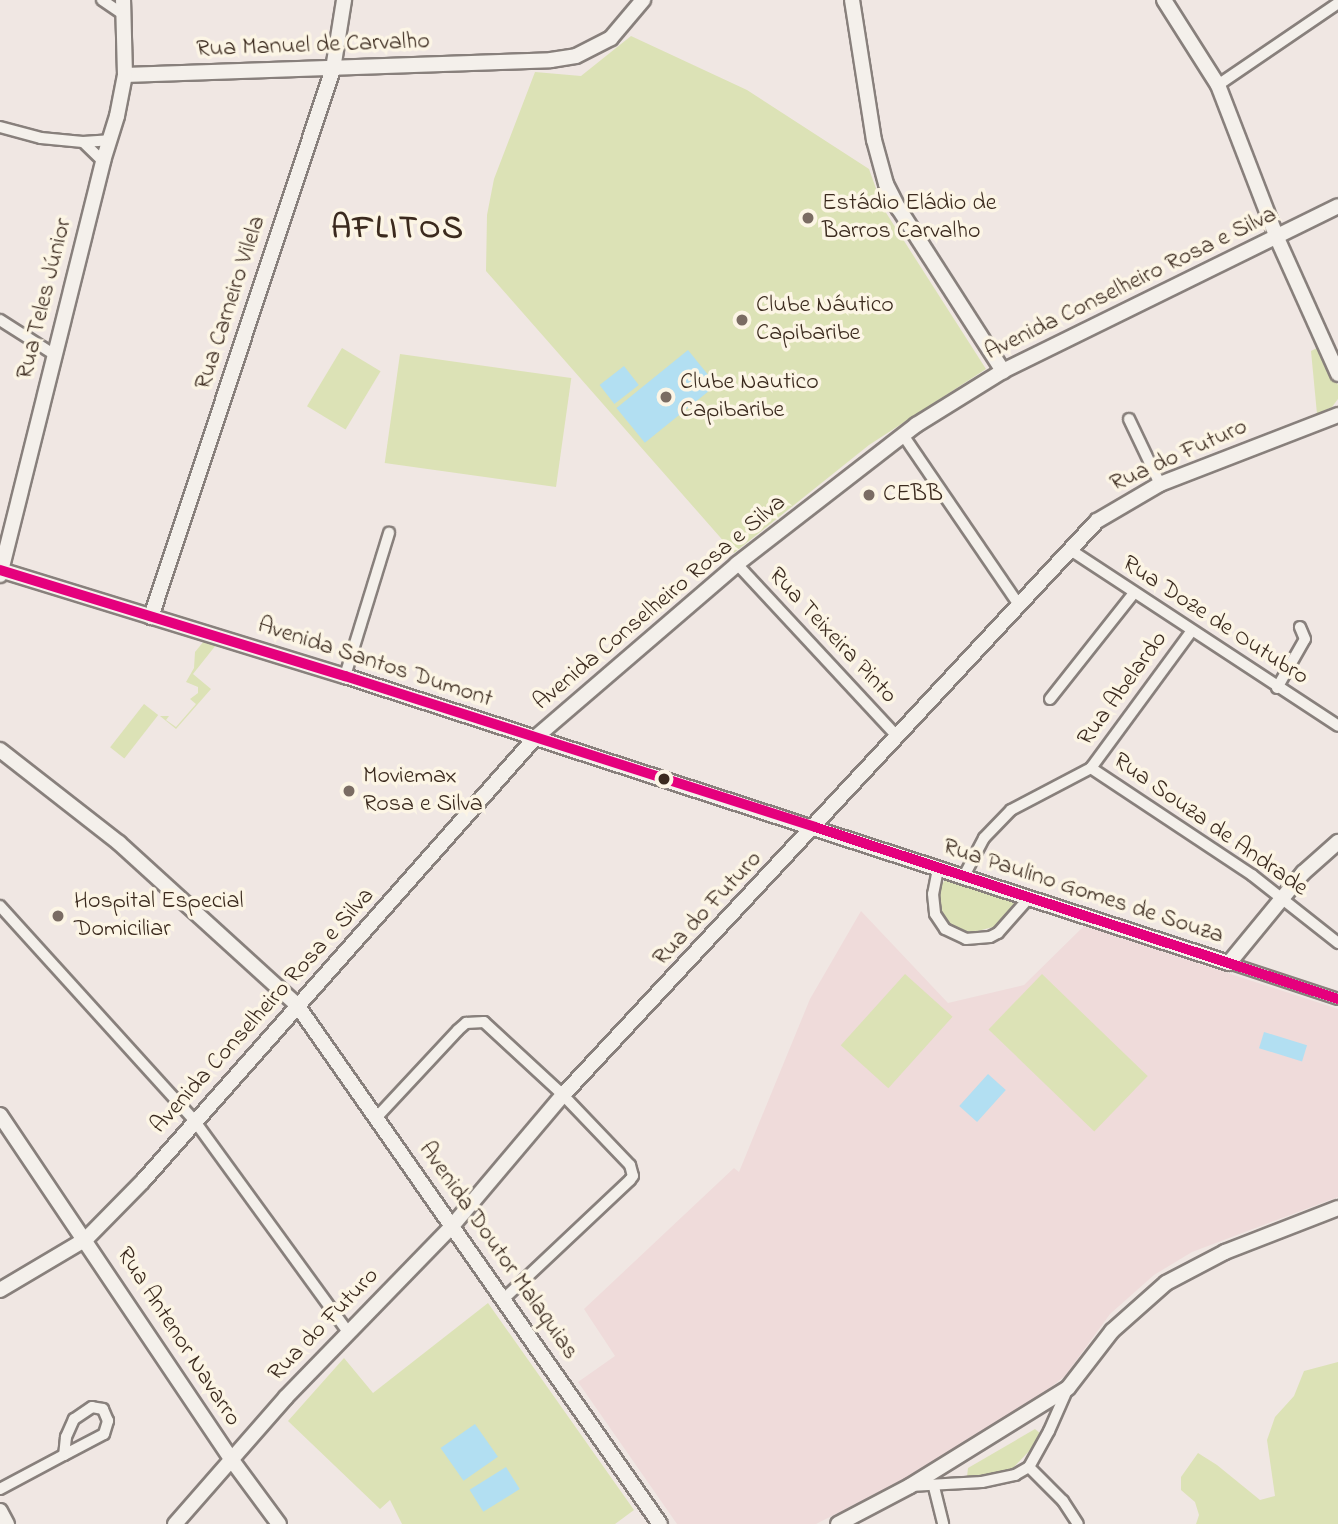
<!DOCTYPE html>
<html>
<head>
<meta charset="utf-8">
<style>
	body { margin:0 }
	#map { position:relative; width:1338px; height:1524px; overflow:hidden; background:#f0e7e3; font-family:"Indie Flower",sans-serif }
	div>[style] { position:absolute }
	.built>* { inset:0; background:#efdbda }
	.green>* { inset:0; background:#dce2b6; transform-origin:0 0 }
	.water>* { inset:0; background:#b2dff2; transform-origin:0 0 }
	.roads { filter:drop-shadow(2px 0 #88807c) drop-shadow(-2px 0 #88807c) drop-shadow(0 2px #88807c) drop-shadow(0 -2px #88807c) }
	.street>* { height:10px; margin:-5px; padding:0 5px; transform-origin:5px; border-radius:5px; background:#f4f0eb }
	.secondary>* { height:14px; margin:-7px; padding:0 7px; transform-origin:7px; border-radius:7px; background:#f4f0eb }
	.bus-1>* { height:10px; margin:-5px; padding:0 5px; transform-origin:5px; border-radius:5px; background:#e5007d }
	.dots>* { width:19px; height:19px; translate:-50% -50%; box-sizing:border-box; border:4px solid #fcf5e5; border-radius:50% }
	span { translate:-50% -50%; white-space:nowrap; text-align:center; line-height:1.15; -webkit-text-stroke:7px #fcf5e5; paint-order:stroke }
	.street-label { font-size:24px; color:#3b2a1e }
	.poi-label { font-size:24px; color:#3b2a1e }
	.left { translate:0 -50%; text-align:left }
	.district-label { font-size:32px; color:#3b2a1e; font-weight:700; letter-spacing:2px }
</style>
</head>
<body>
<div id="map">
	<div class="built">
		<i style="clip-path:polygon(861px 911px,948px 1003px,1024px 985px,1084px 926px,1338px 1009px,1338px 1197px,1192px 1252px,1154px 1275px,1110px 1314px,1065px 1376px,1027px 1406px,905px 1479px,816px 1524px,677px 1524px,578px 1382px,615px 1356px,584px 1309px,734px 1168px,739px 1172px,810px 999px)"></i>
	</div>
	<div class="green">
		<i style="clip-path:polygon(631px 36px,747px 90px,869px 169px,883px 208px,986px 369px,869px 445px,734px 553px,486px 271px,487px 215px,494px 179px,535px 72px,581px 76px)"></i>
		<i style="clip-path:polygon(1319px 347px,1338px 385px,1338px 399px,1332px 407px,1317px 414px,1311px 351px)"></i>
		<i style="left:342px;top:348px;width:45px;height:68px;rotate:31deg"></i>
		<i style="left:400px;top:354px;width:173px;height:110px;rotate:8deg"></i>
		<i style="clip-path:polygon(204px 641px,216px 645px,193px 674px,211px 689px,176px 729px,160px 716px,169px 716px,166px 720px,176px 727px,196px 704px,190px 699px,198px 693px,198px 687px,186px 682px,194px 668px,195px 652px)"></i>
		<i style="left:144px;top:704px;width:18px;height:55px;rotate:38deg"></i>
		<i style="clip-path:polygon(947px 877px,1014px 899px,1016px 904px,997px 926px,966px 934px,949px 925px,939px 909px,938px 890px)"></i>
		<i style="left:905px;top:974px;width:64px;height:96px;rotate:42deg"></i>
		<i style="left:1042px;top:974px;width:147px;height:77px;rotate:44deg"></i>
		<i style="clip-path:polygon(488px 1303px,634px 1510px,615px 1524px,402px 1524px,390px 1500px,380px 1509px,288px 1421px,344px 1358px,373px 1393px)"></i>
		<i style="clip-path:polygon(1338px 1362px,1338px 1524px,1196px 1524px,1199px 1515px,1195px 1502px,1181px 1490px,1181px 1477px,1198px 1453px,1217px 1465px,1260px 1500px,1275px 1496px,1267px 1440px,1275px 1417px,1294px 1396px,1304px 1371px)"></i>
		<i style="clip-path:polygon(1035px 1429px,1041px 1434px,1036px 1444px,1012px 1469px,998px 1474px,967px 1477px,968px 1468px)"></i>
	</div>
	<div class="water">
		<i style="left:688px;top:350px;width:45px;height:92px;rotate:51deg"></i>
		<i style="left:624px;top:366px;width:24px;height:31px;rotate:52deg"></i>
		<i style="left:1264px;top:1032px;width:45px;height:17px;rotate:17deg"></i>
		<i style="left:988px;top:1074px;width:24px;height:43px;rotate:42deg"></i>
		<i style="left:475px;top:1424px;width:40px;height:42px;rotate:55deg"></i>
		<i style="left:506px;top:1467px;width:26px;height:43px;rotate:58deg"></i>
	</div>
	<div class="roads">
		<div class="street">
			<i style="left:102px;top:0;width:25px;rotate:34deg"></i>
			<i style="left:1218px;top:85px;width:145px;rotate:-34.3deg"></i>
			<i style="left:0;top:127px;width:42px;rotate:15deg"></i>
			<i style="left:41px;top:138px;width:42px;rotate:5.4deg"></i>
			<i style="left:83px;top:142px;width:26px;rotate:-4deg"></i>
			<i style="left:83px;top:142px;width:28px;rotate:44deg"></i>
			<i style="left:0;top:320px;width:65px;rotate:32.5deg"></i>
			<i style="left:1129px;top:419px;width:72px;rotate:64.5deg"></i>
			<i style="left:903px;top:435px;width:206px;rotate:55.7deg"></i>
			<i style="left:1069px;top:549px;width:322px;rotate:33.3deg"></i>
			<i style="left:737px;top:564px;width:235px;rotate:47.1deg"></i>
			<i style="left:345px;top:676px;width:150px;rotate:-72.9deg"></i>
			<i style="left:1277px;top:688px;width:56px;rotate:-60.3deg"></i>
			<i style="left:1305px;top:639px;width:13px;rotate:-113deg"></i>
			<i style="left:1050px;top:699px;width:135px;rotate:-51.6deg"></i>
			<i style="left:1091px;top:768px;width:193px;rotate:33.6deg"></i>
			<i style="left:1252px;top:875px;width:110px;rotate:38.3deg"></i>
			<i style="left:938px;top:869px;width:25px;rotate:101deg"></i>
			<i style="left:933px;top:894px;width:20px;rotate:84deg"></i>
			<i style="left:935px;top:914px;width:18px;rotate:56deg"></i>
			<i style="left:945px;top:929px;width:23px;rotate:25deg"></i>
			<i style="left:966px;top:939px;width:24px;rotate:-5deg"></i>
			<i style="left:990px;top:937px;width:9px;rotate:-27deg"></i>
			<i style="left:998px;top:933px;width:47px;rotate:-48.5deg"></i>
			<i style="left:964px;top:876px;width:43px;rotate:-62.2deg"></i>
			<i style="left:984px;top:838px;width:39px;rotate:-46deg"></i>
			<i style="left:1011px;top:810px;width:90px;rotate:-27.7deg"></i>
			<i style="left:1091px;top:768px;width:169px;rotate:-53.7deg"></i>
			<i style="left:0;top:906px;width:289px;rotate:47.8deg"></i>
			<i style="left:194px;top:1120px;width:262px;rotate:54deg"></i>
			<i style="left:1229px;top:963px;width:115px;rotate:18.3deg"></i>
			<i style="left:376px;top:1118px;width:120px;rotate:-47deg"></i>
			<i style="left:458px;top:1030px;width:11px;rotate:-41deg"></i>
			<i style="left:466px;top:1023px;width:18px;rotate:-3deg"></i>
			<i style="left:484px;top:1022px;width:108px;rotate:42.7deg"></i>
			<i style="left:563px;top:1095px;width:97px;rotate:46.3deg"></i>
			<i style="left:630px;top:1165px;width:11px;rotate:75deg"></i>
			<i style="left:633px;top:1176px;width:5px;rotate:127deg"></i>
			<i style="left:630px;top:1180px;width:172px;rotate:136.7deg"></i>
			<i style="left:1029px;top:1467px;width:48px;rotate:45deg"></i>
			<i style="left:1063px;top:1501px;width:27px;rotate:57deg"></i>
			<i style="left:910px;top:1486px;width:72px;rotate:-3.2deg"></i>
			<i style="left:982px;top:1482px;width:34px;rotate:-12deg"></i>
			<i style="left:1015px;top:1475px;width:16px;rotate:-30deg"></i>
			<i style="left:1029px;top:1467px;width:41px;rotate:-60.9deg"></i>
			<i style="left:1049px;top:1431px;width:47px;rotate:-66.2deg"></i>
			<i style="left:934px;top:1487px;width:38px;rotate:76deg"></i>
			<i style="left:0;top:1489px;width:72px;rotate:-28deg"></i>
			<i style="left:64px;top:1455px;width:45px;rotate:-27.7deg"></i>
			<i style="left:104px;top:1434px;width:14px;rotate:-73deg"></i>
			<i style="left:108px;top:1421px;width:13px;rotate:-113deg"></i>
			<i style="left:103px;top:1409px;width:11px;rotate:-170deg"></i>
			<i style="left:92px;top:1407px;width:22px;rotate:146deg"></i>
			<i style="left:74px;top:1419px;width:20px;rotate:114deg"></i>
			<i style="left:66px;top:1437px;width:18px;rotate:96deg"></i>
		</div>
		<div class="secondary">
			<i style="left:852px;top:0;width:142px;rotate:81.1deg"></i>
			<i style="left:874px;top:140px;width:46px;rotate:74.7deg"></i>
			<i style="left:886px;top:184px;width:28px;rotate:63deg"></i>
			<i style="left:899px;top:209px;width:193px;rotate:57.3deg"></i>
			<i style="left:1164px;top:0;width:101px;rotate:57.6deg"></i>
			<i style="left:1218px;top:85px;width:164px;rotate:68.9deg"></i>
			<i style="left:1277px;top:238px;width:149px;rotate:65.8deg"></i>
			<i style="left:125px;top:75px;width:426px;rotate:-2deg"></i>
			<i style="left:551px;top:60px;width:25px;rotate:-9deg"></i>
			<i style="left:576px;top:56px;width:39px;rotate:-27deg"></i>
			<i style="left:611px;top:38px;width:50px;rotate:-49.9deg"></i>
			<i style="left:0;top:570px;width:361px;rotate:17.1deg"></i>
			<i style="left:345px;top:676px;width:929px;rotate:17.99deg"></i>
			<i style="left:1229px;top:963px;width:117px;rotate:-50.6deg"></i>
			<i style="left:1303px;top:873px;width:47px;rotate:-41.5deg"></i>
			<i style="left:0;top:575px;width:427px;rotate:-76deg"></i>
			<i style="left:103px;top:161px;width:47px;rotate:-72.7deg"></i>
			<i style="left:117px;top:116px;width:42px;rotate:-79deg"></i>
			<i style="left:125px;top:75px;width:75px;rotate:-91.5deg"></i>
			<i style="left:151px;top:617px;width:577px;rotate:-71.63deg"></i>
			<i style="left:333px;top:69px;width:70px;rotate:-80.9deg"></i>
			<i style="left:0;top:750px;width:151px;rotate:38deg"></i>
			<i style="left:119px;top:843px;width:241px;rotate:42.3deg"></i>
			<i style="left:297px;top:1005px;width:633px;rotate:55.03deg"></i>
			<i style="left:0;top:1115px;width:414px;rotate:56.1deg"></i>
			<i style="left:231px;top:1459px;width:81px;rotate:53.6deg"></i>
			<i style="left:0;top:1290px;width:100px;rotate:-30.7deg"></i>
			<i style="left:86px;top:1239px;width:81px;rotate:-45.5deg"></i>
			<i style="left:143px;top:1181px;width:592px;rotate:-48.5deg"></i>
			<i style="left:535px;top:738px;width:267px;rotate:-40.7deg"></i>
			<i style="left:737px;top:564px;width:227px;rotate:-37.8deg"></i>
			<i style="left:916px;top:425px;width:102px;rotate:-31.8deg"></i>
			<i style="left:1003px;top:371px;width:373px;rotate:-26.2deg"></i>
			<i style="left:0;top:1511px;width:15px;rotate:62deg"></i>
			<i style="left:175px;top:1524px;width:169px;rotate:-48.8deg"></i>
			<i style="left:286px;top:1397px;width:240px;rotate:-45.8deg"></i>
			<i style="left:453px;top:1225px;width:170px;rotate:-49.8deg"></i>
			<i style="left:563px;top:1095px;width:784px;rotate:-47.07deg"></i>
			<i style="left:1097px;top:521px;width:73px;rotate:-30.4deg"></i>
			<i style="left:1160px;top:484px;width:191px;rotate:-21.2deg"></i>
			<i style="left:838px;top:1524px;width:81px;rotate:-27.8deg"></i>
			<i style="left:910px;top:1486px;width:186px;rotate:-31.8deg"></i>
			<i style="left:1068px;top:1388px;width:72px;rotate:-52.3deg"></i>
			<i style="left:1112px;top:1331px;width:72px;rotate:-41.6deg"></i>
			<i style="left:1166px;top:1283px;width:67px;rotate:-27.7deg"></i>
			<i style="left:1225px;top:1252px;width:121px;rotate:-21.3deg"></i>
		</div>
	</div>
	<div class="bus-1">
		<i style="left:0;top:570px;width:361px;rotate:17.1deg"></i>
		<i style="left:345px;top:676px;width:494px;rotate:17.8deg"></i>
		<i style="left:815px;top:827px;width:551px;rotate:18.2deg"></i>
	</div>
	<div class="dots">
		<i style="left:808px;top:218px;background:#7a6c63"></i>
		<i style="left:742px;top:320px;background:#7a6c63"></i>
		<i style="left:666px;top:397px;background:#7a6c63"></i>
		<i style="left:869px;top:495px;background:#7a6c63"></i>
		<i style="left:664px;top:779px;background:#3b2a1e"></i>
		<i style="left:349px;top:791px;background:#7a6c63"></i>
		<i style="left:58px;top:916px;background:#7a6c63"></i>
	</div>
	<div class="street-label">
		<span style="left:313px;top:46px;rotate:-2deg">Rua Manuel de Carvalho</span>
		<span style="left:1131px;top:284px;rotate:-26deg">Avenida Conselheiro Rosa e Silva</span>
		<span style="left:45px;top:299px;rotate:-76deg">Rua Teles Júnior</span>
		<span style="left:231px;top:303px;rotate:-72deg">Rua Carneiro Vilela</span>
		<span style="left:1179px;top:456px;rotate:-24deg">Rua do Futuro</span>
		<span style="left:660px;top:603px;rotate:-40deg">Avenida Conselheiro Rosa e Silva</span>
		<span style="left:1215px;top:621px;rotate:33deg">Rua Doze de Outubro</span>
		<span style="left:832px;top:636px;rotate:47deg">Rua Teixeira Pinto</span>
		<span style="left:375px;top:663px;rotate:18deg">Avenida Santos Dumont</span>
		<span style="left:1123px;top:689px;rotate:-54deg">Rua Abelardo</span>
		<span style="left:1210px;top:825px;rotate:35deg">Rua Souza de Andrade</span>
		<span style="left:1083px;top:892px;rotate:18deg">Rua Paulino Gomes de Souza</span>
		<span style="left:708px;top:909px;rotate:-47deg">Rua do Futuro</span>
		<span style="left:263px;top:1011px;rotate:-48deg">Avenida Conselheiro Rosa e Silva</span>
		<span style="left:498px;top:1251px;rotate:55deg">Avenida Doutor Malaquias</span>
		<span style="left:324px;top:1325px;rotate:-46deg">Rua do Futuro</span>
		<span style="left:178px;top:1337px;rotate:57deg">Rua Antenor Navarro</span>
	</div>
	<div class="poi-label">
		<span class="left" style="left:822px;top:218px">Estádio Eládio de<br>Barros Carvalho</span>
		<span class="left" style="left:756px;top:320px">Clube Náutico<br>Capibaribe</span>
		<span class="left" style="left:680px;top:397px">Clube Nautico<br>Capibaribe</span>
		<span class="left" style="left:883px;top:495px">CEBB</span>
		<span class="left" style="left:363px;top:791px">Moviemax<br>Rosa e Silva</span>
		<span class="left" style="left:74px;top:916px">Hospital Especial<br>Domiciliar</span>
	</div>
	<div class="district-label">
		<span style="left:398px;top:230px">AFLITOS</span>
	</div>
</div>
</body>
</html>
